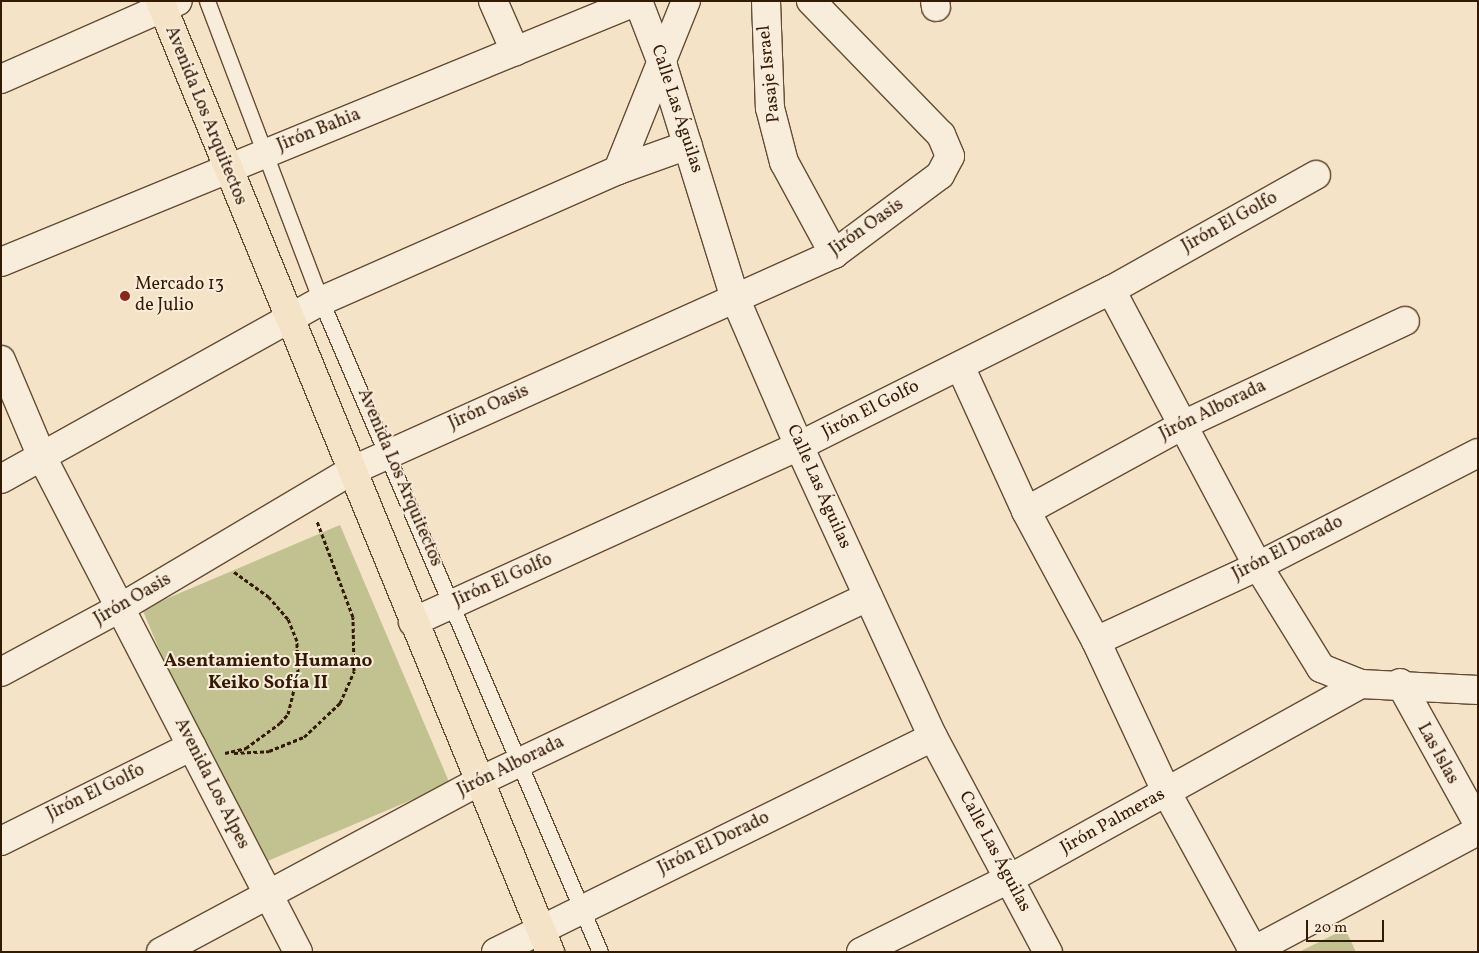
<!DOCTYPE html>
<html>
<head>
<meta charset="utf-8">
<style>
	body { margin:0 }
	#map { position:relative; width:1479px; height:953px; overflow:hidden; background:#f5e3c7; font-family:Vollkorn,serif }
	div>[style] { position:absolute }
	.green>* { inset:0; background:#c2c291; transform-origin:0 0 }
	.path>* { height:3px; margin-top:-1.5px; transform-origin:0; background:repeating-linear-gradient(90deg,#341903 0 4px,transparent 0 6.5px) }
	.roads { filter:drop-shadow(1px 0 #644c34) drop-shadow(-1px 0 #644c34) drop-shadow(0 1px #644c34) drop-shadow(0 -1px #644c34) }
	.lane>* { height:15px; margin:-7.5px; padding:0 7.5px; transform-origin:7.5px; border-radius:7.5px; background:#f8eddb }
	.street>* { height:28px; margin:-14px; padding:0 14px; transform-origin:14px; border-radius:14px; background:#f8eddb }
	.primary>* { height:28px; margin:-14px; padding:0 14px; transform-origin:14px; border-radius:14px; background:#f5e3c7 }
	.dots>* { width:14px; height:14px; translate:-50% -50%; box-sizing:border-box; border:2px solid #f8eddb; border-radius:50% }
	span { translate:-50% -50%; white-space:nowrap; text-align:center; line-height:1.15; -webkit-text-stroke:4px #f8eddb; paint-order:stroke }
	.street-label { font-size:18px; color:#341903 }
	.poi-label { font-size:18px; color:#341903 }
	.left { translate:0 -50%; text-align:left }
	.neighbourhood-label { font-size:19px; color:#341903; font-weight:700 }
	.frame { position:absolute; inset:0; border:2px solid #341903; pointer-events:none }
	.scale { position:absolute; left:1306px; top:920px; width:78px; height:22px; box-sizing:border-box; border:2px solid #341903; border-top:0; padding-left:6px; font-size:15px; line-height:18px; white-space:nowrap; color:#341903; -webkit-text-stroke:4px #f8eddb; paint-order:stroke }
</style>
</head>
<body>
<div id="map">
	<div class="green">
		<i style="left:340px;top:525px;width:281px;height:215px;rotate:67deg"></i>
		<i style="clip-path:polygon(1345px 929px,1356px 952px,1299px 952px)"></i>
	</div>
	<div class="path">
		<i style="left:225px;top:753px;width:22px;rotate:-13deg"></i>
		<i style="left:246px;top:748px;width:42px;rotate:-36.3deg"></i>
		<i style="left:280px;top:723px;width:12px;rotate:-48deg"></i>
		<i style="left:288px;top:714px;width:42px;rotate:-76.3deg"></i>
		<i style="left:298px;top:673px;width:32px;rotate:-92deg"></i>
		<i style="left:297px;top:641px;width:24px;rotate:-112deg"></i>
		<i style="left:288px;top:619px;width:29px;rotate:-131deg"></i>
		<i style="left:269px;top:597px;width:44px;rotate:-144.2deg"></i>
		<i style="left:234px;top:753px;width:35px;rotate:-3deg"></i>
		<i style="left:269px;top:751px;width:38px;rotate:-22deg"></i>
		<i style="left:304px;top:737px;width:50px;rotate:-43.4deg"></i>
		<i style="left:340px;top:703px;width:35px;rotate:-66deg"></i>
		<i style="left:354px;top:671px;width:54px;rotate:-91.1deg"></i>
		<i style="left:353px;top:617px;width:103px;rotate:-110.6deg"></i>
	</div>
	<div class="roads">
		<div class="lane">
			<i style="left:207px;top:1px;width:321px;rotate:69.2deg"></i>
			<i style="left:321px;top:301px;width:708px;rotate:66.8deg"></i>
		</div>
		<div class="street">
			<i style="left:493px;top:1px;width:55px;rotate:66.3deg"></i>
			<i style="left:638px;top:1px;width:70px;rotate:69deg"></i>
			<i style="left:663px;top:66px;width:243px;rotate:72.8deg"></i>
			<i style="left:735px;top:298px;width:161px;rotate:66.6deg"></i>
			<i style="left:799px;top:446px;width:320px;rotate:65.3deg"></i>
			<i style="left:933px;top:737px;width:244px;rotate:61.9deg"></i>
			<i style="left:766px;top:1px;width:107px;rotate:87.9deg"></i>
			<i style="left:770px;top:108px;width:56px;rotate:75.5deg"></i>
			<i style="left:784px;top:162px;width:105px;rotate:61.5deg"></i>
			<i style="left:935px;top:1px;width:6px;rotate:81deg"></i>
			<i style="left:1px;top:79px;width:193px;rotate:-23.8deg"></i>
			<i style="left:618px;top:170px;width:182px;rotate:-68.1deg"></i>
			<i style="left:1px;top:262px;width:687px;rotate:-22.31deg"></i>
			<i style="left:1111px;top:290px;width:313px;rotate:62deg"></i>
			<i style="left:1258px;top:566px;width:120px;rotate:58.3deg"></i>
			<i style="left:1321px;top:668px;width:43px;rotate:21.8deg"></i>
			<i style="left:1361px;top:684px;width:117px;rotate:2.9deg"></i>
			<i style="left:1px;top:360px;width:105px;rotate:67.1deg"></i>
			<i style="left:42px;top:457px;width:557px;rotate:62.65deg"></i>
			<i style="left:960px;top:366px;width:159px;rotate:65.5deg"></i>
			<i style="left:1026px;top:511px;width:148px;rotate:61.7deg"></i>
			<i style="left:1096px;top:641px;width:168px;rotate:65deg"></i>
			<i style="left:1167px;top:793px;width:181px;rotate:61.3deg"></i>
			<i style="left:1px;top:479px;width:366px;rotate:-29.1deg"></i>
			<i style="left:321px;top:301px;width:325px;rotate:-23.8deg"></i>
			<i style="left:618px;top:170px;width:74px;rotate:-19.7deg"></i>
			<i style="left:1026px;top:511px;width:179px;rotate:-28.7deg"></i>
			<i style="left:1183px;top:425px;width:245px;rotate:-25.1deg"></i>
			<i style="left:413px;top:622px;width:424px;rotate:-24.5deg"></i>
			<i style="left:799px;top:446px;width:349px;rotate:-26.6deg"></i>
			<i style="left:1111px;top:290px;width:235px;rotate:-29.3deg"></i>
			<i style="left:1096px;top:641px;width:179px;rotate:-24.8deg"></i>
			<i style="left:1258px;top:566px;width:247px;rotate:-27.2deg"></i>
			<i style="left:1px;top:672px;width:135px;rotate:-28.3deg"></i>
			<i style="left:120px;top:608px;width:269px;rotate:-30.7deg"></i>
			<i style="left:351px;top:471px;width:530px;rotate:-24.19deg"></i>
			<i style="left:834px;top:254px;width:132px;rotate:-36.7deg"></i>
			<i style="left:940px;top:175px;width:21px;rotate:-62deg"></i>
			<i style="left:950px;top:156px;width:23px;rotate:-113deg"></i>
			<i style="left:941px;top:135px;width:187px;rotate:-134.1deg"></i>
			<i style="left:1400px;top:683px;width:161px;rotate:61deg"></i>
			<i style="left:1px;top:841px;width:213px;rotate:-26.4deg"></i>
			<i style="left:161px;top:952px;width:360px;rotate:-28.2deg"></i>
			<i style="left:478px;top:782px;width:432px;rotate:-25.4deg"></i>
			<i style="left:496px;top:952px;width:487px;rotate:-26.2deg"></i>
			<i style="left:861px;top:952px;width:165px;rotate:-26.3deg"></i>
			<i style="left:1009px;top:879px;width:402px;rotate:-29deg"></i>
			<i style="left:1251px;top:952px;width:257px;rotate:-28.1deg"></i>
		</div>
		<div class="primary">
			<i style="left:160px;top:1px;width:1028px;rotate:67.7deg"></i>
		</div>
	</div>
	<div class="dots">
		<i style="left:125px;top:296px;background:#8f2418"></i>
	</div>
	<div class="street-label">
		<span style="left:770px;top:74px;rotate:-96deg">Pasaje Israel</span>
		<span style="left:676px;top:109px;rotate:72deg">Calle Las Águilas</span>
		<span style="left:205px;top:116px;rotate:68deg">Avenida Los Arquitectos</span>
		<span style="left:319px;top:131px;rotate:-22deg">Jirón Bahia</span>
		<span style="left:1230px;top:223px;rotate:-29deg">Jirón El Golfo</span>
		<span style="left:867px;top:228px;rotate:-35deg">Jirón Oasis</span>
		<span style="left:489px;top:408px;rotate:-24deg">Jirón Oasis</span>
		<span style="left:871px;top:410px;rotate:-27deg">Jirón El Golfo</span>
		<span style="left:1213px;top:411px;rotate:-26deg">Jirón Alborada</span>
		<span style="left:399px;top:478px;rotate:67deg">Avenida Los Arquitectos</span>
		<span style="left:818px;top:487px;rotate:66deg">Calle Las Águilas</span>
		<span style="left:1288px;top:549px;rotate:-27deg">Jirón El Dorado</span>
		<span style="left:503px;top:581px;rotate:-24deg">Jirón El Golfo</span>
		<span style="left:133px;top:600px;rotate:-30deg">Jirón Oasis</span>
		<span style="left:1437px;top:754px;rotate:61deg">Las Islas</span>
		<span style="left:511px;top:767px;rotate:-26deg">Jirón Alborada</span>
		<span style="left:211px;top:784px;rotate:63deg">Avenida Los Alpes</span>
		<span style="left:96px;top:793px;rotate:-26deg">Jirón El Golfo</span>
		<span style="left:1113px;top:822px;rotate:-29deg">Jirón Palmeras</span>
		<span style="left:714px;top:844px;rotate:-26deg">Jirón El Dorado</span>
		<span style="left:994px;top:852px;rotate:62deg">Calle Las Águilas</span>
	</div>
	<div class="poi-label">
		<span class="left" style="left:135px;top:296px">Mercado 13<br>de Julio</span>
	</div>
	<div class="neighbourhood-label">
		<span style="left:268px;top:673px">Asentamiento Humano<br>Keiko Sofía II</span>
	</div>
	<div class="frame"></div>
	<div class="scale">20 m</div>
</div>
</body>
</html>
